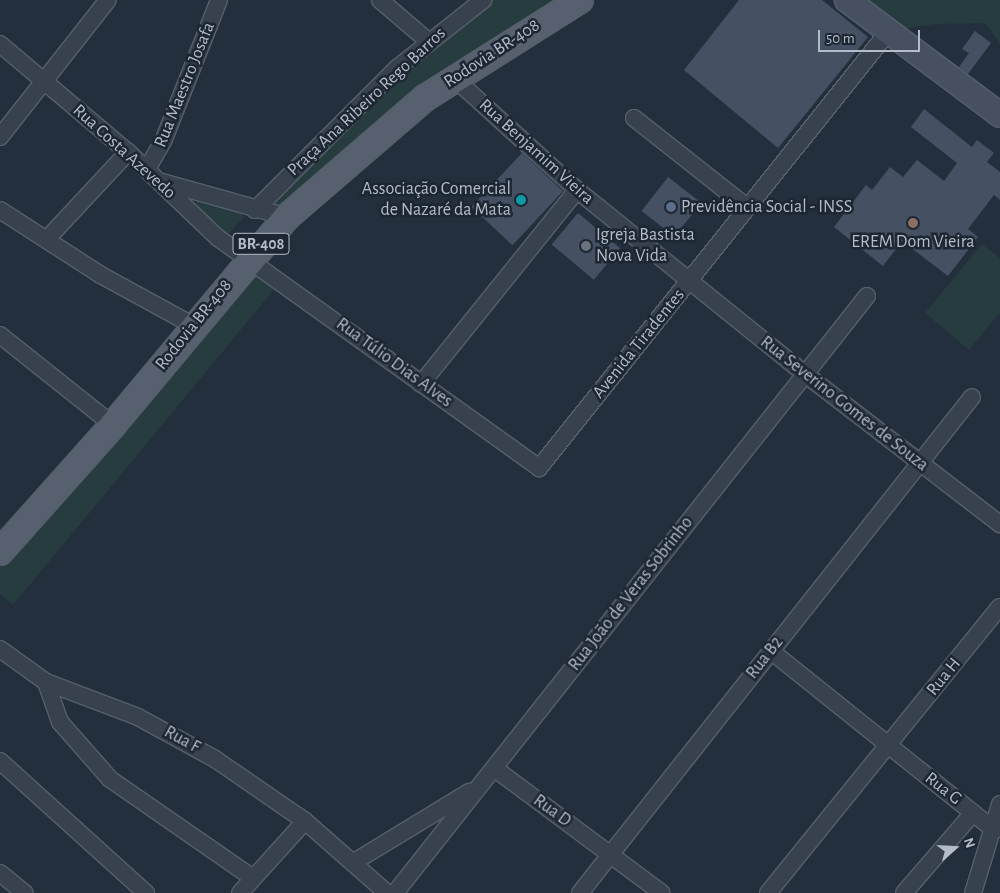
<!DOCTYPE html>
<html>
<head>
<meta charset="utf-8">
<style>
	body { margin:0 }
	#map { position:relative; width:1000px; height:893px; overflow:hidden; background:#242f3e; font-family:"Alegreya Sans",sans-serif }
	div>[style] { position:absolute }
	.green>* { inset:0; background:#263c3f }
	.building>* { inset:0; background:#455162; transform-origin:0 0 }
	.roads { filter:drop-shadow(1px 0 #565f6c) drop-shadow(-1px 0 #565f6c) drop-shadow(0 1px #565f6c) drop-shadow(0 -1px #565f6c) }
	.street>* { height:16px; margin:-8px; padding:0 8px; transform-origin:8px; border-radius:8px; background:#38414e }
	.secondary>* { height:24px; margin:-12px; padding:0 12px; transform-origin:12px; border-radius:12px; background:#465061 }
	.primary>* { height:26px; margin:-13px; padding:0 13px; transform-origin:13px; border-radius:13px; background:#56606e }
	.dots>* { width:14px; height:14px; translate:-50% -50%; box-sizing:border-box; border:2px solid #1d2633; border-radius:50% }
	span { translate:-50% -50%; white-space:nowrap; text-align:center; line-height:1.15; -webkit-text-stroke:5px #1d2633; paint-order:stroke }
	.shield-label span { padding:1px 4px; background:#1d2633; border:1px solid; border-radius:4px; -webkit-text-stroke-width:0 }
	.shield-label { font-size:16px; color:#b4bcc9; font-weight:700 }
	.street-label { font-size:18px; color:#b4bcc9 }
	.poi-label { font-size:18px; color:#b4bcc9 }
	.right { translate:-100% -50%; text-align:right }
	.left { translate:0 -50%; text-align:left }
	.north { position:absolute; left:930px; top:823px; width:50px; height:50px; -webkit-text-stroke:4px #1d2633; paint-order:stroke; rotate:71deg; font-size:14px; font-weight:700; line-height:20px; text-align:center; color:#b4bcc9 }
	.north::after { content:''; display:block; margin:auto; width:18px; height:22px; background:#b4bcc9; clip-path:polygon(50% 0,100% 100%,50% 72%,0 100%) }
	.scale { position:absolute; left:818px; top:30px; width:102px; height:22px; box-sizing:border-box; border:2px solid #b4bcc9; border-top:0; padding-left:6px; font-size:15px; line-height:18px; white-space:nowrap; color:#b4bcc9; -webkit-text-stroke:4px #1d2633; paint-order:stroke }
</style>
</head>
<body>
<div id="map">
	<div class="green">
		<i style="clip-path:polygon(483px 0,581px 0,454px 78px,287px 217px,255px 210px,336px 127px)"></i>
		<i style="clip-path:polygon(860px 0,1000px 0,1000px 43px,985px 23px,935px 24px,889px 31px)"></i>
		<i style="clip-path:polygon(197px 201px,237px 211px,245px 216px,226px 237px,192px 208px)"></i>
		<i style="clip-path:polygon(982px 244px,1000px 258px,1000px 312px,969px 350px,925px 313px)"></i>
		<i style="clip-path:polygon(244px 264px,276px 287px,13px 605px,0 594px,0 552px)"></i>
	</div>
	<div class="building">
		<i style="clip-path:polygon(739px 0,822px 0,868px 37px,778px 148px,684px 70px)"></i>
		<i style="clip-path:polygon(975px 31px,991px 43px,968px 74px,959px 67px,969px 53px,962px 49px)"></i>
		<i style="clip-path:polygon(924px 109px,972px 147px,977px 140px,994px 153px,987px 162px,1000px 172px,1000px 200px,994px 195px,968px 229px,978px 237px,948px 276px,902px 241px,883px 266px,834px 227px,866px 185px,872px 190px,890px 167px,903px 177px,917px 160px,944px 181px,957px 163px,911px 127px)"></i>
		<i style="left:522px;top:153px;width:56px;height:74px;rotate:43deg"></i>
		<i style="left:668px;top:177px;width:42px;height:43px;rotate:38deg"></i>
		<i style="left:578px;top:213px;width:55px;height:41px;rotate:40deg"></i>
	</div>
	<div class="roads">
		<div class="street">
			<i style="left:380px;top:0;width:63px;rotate:40.5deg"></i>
			<i style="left:0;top:44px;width:167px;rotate:40.2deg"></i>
			<i style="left:128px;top:152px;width:124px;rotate:43.7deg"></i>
			<i style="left:218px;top:238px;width:395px;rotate:35.6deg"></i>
			<i style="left:539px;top:468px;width:560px;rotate:-51.31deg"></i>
			<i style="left:454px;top:78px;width:166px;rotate:42.3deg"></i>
			<i style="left:577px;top:190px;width:293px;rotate:38.9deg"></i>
			<i style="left:805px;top:374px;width:246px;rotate:37.6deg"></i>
			<i style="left:634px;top:118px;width:145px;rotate:38.3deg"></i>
			<i style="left:0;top:137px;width:174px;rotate:-51.8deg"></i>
			<i style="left:147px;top:169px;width:34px;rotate:-60deg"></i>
			<i style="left:164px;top:139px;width:149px;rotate:-68.4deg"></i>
			<i style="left:162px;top:182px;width:130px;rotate:15.6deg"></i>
			<i style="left:0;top:210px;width:120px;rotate:32.8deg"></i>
			<i style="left:101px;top:275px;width:106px;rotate:28.7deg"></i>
			<i style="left:255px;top:210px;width:201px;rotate:-45deg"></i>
			<i style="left:397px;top:68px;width:110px;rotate:-38.3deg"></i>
			<i style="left:47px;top:239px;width:119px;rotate:-47deg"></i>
			<i style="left:0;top:335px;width:144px;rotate:38.5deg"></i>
			<i style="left:421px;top:384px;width:249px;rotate:-51.2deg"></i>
			<i style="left:0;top:649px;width:57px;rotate:35.7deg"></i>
			<i style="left:46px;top:682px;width:98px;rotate:20.8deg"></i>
			<i style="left:138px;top:717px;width:88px;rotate:28.6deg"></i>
			<i style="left:215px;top:759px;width:109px;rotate:34.6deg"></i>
			<i style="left:305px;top:821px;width:109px;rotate:41.3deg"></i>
			<i style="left:771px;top:651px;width:285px;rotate:38.7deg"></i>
			<i style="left:993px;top:829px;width:7px"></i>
			<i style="left:46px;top:682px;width:42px;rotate:70.7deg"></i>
			<i style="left:60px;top:722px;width:76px;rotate:48.7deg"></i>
			<i style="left:110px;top:779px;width:174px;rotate:34.7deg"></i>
			<i style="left:0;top:761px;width:197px;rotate:42.1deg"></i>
			<i style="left:494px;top:768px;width:209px;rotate:36.7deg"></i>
			<i style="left:354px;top:862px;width:135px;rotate:-31.3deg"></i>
			<i style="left:0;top:873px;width:32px;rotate:39deg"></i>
			<i style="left:240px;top:893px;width:97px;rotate:-47.9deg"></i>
			<i style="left:395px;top:893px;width:761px;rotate:-51.67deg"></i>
			<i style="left:580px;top:893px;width:632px;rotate:-51.68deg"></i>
			<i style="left:768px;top:893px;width:368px;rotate:-51deg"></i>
			<i style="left:904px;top:893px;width:106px;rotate:-49.2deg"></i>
			<i style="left:973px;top:893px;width:93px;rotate:-73.1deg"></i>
		</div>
		<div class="secondary">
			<i style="left:847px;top:0;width:191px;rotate:36.9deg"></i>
		</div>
		<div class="primary">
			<i style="left:0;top:552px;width:170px;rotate:-48.3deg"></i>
			<i style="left:113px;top:425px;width:271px;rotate:-50.1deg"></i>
			<i style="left:287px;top:217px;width:182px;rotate:-40.8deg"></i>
			<i style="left:425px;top:98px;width:183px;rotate:-32.3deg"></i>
		</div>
	</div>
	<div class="dots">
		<i style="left:521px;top:200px;background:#0f9aa8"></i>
		<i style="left:671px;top:207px;background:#5c6f8a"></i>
		<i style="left:913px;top:223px;background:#8d6e63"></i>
		<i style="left:586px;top:246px;background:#6b7280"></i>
	</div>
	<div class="shield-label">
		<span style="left:261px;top:244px">BR-408</span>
	</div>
	<div class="street-label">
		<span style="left:492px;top:54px;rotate:-33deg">Rodovia BR-408</span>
		<span style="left:185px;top:85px;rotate:-68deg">Rua Maestro Josafa</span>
		<span style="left:367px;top:102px;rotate:-43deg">Praça Ana Ribeiro Rego Barros</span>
		<span style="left:124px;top:152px;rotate:42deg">Rua Costa Azevedo</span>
		<span style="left:536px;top:152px;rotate:42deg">Rua Benjamim Vieira</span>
		<span style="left:194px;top:325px;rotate:-51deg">Rodovia BR-408</span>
		<span style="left:639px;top:344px;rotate:-51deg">Avenida Tiradentes</span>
		<span style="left:394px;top:363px;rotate:36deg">Rua Túlio Dias Alves</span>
		<span style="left:844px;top:404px;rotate:38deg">Rua Severino Gomes de Souza</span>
		<span style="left:631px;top:594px;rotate:-52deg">Rua João de Veras Sobrinho</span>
		<span style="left:765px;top:658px;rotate:-52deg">Rua B2</span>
		<span style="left:944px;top:677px;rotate:-51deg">Rua H</span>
		<span style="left:182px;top:740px;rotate:29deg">Rua F</span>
		<span style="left:943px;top:789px;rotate:38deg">Rua G</span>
		<span style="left:552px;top:811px;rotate:36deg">Rua D</span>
	</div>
	<div class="poi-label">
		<span class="right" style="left:511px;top:200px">Associação Comercial<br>de Nazaré da Mata</span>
		<span class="left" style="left:681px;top:207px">Previdência Social - INSS</span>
		<span class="left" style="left:596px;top:246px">Igreja Bastista<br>Nova Vida</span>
		<span style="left:913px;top:242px">EREM Dom Vieira</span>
	</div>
	<div class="north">N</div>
	<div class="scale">50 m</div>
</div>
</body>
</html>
